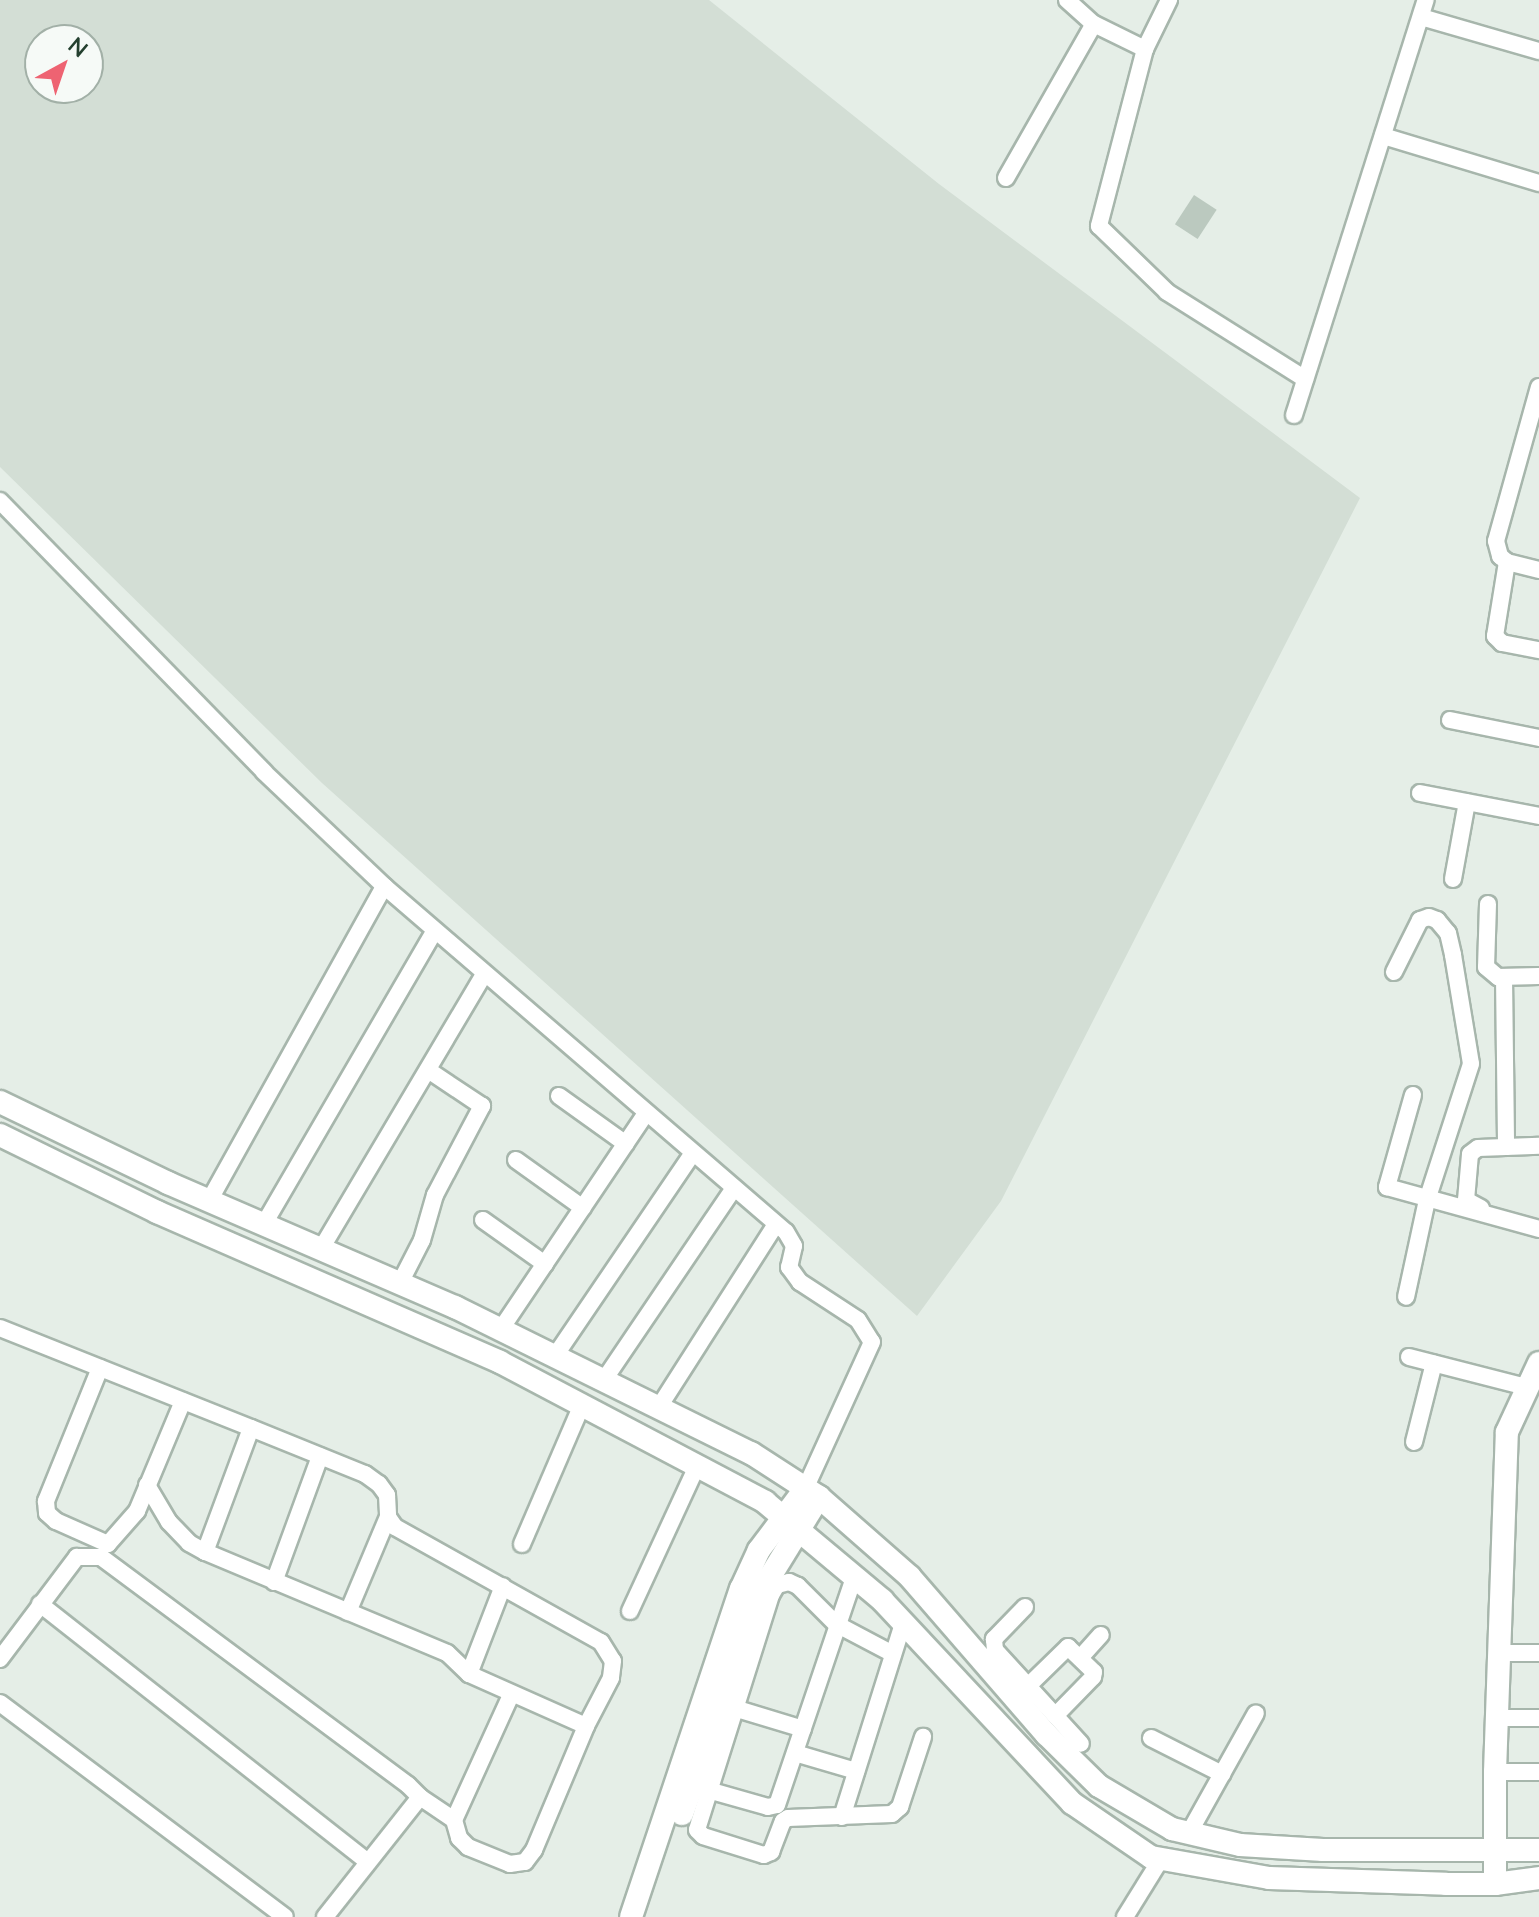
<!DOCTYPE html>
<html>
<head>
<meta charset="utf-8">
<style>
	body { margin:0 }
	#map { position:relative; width:1539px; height:1917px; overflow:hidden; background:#e5eee7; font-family:Lato,sans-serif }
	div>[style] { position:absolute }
	.built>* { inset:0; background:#d3ded5 }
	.building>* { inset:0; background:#bbc9bf; transform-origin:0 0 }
	.roads { filter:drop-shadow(2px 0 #a7b6ac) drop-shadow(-2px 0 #a7b6ac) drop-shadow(0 2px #a7b6ac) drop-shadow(0 -2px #a7b6ac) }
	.street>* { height:16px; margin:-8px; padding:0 8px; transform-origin:8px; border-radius:8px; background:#fff }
	.secondary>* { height:22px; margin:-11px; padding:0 11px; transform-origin:11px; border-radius:11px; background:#fff }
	span { translate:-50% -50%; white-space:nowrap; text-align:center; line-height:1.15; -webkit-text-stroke:8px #f6faf7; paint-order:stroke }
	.north { position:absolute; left:24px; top:24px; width:80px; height:80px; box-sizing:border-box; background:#f6faf7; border:2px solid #a2b0a7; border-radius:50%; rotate:40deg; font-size:22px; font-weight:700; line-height:32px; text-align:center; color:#24402f }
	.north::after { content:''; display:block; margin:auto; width:28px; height:36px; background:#ee6372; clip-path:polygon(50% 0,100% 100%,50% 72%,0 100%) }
</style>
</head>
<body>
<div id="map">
	<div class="built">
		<i style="clip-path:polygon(evenodd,0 0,709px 0,939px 184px,1360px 498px,1001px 1201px,917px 1316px,322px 783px,0 467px,0 0,40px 40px,88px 40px,88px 88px,40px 88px,40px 40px)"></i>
	</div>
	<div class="building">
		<i style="left:1194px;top:195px;width:27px;height:35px;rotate:33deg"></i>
	</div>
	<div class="roads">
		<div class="street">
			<i style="left:1067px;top:0;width:36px;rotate:42deg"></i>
			<i style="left:1094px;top:24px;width:57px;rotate:26.1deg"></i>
			<i style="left:1169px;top:0;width:55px;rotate:116.1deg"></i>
			<i style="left:1145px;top:49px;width:183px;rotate:104.6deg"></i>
			<i style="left:1099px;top:226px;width:95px;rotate:44.1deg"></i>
			<i style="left:1167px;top:292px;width:163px;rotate:32.2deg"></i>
			<i style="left:1421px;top:17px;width:123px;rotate:16.1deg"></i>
			<i style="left:1383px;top:136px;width:163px;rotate:16.8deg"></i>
			<i style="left:1006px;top:178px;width:177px;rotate:-60.3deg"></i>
			<i style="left:1539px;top:387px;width:160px;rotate:105.6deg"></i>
			<i style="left:1496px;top:541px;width:16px;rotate:75deg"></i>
			<i style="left:1500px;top:556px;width:9px;rotate:41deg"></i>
			<i style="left:1507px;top:562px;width:33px;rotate:14deg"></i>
			<i style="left:1294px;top:415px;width:435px;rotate:-72.4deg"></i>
			<i style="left:0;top:501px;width:378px;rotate:45.7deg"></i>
			<i style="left:264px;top:772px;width:166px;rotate:43.5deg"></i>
			<i style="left:384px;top:886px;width:530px;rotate:40.72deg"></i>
			<i style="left:786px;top:1232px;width:16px;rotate:60deg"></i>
			<i style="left:794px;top:1246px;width:22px;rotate:103deg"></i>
			<i style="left:789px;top:1267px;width:19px;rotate:54deg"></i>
			<i style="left:800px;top:1282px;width:69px;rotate:33.2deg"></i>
			<i style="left:858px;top:1320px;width:26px;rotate:58deg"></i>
			<i style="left:872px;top:1342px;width:162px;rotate:114.5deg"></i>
			<i style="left:1507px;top:562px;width:75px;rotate:99.2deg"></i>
			<i style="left:1495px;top:636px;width:10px;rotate:45deg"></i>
			<i style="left:1502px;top:643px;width:38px;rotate:11deg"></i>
			<i style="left:1450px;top:720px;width:91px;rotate:11.4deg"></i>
			<i style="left:1420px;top:793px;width:121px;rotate:10.9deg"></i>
			<i style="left:1453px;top:879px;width:78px;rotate:-79.7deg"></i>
			<i style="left:1488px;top:904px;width:63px;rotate:91.8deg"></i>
			<i style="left:1486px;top:967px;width:16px;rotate:40deg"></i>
			<i style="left:1498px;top:977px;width:41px;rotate:-1.4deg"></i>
			<i style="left:1394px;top:972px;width:58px;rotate:-63.4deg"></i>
			<i style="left:1420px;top:920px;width:9px;rotate:-18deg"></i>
			<i style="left:1429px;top:917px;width:9px;rotate:21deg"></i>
			<i style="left:1437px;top:920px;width:17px;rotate:50deg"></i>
			<i style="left:1448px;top:933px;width:23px;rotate:77deg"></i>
			<i style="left:1453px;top:955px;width:110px;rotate:80.6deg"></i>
			<i style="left:1471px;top:1064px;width:143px;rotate:107.9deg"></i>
			<i style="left:1427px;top:1200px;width:99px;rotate:102.2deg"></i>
			<i style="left:1504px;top:977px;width:170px;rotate:89.3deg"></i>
			<i style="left:1506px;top:1147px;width:33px;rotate:-2deg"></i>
			<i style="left:1413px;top:1095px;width:96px;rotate:105.8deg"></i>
			<i style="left:1387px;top:1187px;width:158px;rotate:15.4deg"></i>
			<i style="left:559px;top:1096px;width:82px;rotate:35.6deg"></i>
			<i style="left:516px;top:1160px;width:82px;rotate:35.6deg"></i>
			<i style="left:209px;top:1201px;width:360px;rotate:-60.9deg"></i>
			<i style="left:1481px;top:1208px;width:17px;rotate:-152deg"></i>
			<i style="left:1466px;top:1200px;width:46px;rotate:-85deg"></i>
			<i style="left:1470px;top:1154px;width:10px;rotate:-37deg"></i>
			<i style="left:1478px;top:1148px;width:28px;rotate:-2deg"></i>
			<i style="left:483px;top:1220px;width:76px;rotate:35.4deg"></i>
			<i style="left:264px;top:1224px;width:338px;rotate:-59.8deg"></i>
			<i style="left:321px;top:1249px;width:319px;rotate:-59.3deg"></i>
			<i style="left:400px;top:1283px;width:48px;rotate:-62.9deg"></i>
			<i style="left:422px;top:1240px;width:47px;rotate:-73.9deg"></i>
			<i style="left:435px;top:1195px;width:101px;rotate:-62.2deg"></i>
			<i style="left:482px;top:1106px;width:65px;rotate:-146.3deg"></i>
			<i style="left:0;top:1328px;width:270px;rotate:21.7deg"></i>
			<i style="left:251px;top:1428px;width:123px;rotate:22deg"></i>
			<i style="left:365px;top:1474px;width:17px;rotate:36deg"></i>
			<i style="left:379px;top:1484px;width:14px;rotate:54deg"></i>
			<i style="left:387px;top:1495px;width:22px;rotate:87deg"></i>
			<i style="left:388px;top:1517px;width:12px;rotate:55deg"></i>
			<i style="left:395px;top:1527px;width:236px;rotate:29.2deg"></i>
			<i style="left:601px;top:1642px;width:22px;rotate:58deg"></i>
			<i style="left:613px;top:1661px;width:17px;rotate:97deg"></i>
			<i style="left:611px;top:1678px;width:54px;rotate:117.5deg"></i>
			<i style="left:586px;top:1726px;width:128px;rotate:-156deg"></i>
			<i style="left:469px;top:1674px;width:30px;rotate:-136deg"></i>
			<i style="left:447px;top:1653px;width:262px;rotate:-157.3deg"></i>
			<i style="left:205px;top:1552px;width:132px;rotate:-69.6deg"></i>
			<i style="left:501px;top:1329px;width:260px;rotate:-56.1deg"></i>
			<i style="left:555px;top:1356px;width:245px;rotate:-55.8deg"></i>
			<i style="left:1409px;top:1357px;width:122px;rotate:14.3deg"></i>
			<i style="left:100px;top:1368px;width:144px;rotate:112.1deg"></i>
			<i style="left:46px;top:1501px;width:12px;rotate:85deg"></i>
			<i style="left:47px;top:1513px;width:12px;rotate:42deg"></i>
			<i style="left:56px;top:1521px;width:57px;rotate:23.9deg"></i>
			<i style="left:108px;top:1544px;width:44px;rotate:-48.7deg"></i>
			<i style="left:137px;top:1511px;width:119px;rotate:-67.3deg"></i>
			<i style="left:604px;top:1380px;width:232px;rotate:-55.9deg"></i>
			<i style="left:659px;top:1407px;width:217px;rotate:-57.4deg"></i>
			<i style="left:1414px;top:1442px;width:81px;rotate:-75.8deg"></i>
			<i style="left:147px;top:1485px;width:43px;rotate:59.3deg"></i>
			<i style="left:169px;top:1522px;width:29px;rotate:46deg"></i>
			<i style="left:189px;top:1543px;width:18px;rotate:29deg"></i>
			<i style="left:522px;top:1544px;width:151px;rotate:-66.7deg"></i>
			<i style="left:274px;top:1582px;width:134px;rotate:-69.9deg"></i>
			<i style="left:40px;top:1604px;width:417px;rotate:38.2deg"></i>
			<i style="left:1025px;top:1607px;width:45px;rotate:134.1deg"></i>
			<i style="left:994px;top:1639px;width:11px;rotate:85deg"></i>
			<i style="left:995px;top:1650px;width:127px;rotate:47.5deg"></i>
			<i style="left:630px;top:1611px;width:160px;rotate:-65.2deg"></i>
			<i style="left:348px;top:1612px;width:103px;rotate:-67.2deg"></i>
			<i style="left:1499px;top:1653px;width:40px"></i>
			<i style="left:893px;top:1654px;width:64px;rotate:-152.2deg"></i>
			<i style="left:836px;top:1624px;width:54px;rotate:-135deg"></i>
			<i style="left:798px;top:1586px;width:10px;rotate:-156deg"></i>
			<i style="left:789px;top:1582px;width:12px;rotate:166deg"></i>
			<i style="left:777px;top:1585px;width:12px;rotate:121deg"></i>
			<i style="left:771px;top:1595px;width:246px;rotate:107.5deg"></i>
			<i style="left:697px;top:1830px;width:8px;rotate:45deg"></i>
			<i style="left:703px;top:1836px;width:64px;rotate:17.3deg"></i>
			<i style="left:764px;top:1855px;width:8px;rotate:-23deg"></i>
			<i style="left:771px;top:1852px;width:33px;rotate:-69deg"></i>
			<i style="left:783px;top:1821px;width:6px;rotate:-31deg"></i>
			<i style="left:788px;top:1818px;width:104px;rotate:-2.2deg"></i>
			<i style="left:892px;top:1814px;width:11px;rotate:-41deg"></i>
			<i style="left:900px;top:1807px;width:74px;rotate:-71.8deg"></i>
			<i style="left:1080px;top:1658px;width:31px;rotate:-48deg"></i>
			<i style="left:0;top:1659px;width:128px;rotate:-53deg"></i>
			<i style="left:77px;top:1557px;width:24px"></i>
			<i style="left:101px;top:1557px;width:382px;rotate:36.6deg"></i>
			<i style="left:408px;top:1785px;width:17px;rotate:45deg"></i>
			<i style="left:420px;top:1797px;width:153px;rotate:128.4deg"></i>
			<i style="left:469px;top:1674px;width:94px;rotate:-68.9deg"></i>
			<i style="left:1028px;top:1686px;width:56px;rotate:-44.3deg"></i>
			<i style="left:1068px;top:1647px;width:36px;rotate:44deg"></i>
			<i style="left:1094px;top:1672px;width:5px;rotate:101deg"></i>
			<i style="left:1093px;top:1677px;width:54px;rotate:134.3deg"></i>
			<i style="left:511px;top:1695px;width:137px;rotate:114.5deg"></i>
			<i style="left:454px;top:1820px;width:19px;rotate:74deg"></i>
			<i style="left:459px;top:1838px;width:13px;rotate:45deg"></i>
			<i style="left:468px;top:1847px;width:45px;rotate:22deg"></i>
			<i style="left:510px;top:1864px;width:15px;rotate:-8deg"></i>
			<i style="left:525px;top:1862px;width:15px;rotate:-53deg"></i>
			<i style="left:534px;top:1850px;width:134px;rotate:-67.2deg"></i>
			<i style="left:0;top:1703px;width:356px;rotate:36.9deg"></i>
			<i style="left:734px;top:1708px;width:72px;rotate:16.9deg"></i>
			<i style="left:1497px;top:1718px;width:42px"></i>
			<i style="left:1151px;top:1738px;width:80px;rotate:26.9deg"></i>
			<i style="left:795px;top:1753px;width:64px;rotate:16.4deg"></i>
			<i style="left:1495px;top:1772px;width:44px"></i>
			<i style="left:708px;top:1790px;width:62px;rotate:15.8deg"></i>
			<i style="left:768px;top:1807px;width:9px;rotate:-13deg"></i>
			<i style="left:777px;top:1805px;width:241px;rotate:-71.3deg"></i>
			<i style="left:420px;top:1797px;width:41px;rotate:34.1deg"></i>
			<i style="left:842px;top:1817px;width:203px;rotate:-72.5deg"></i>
			<i style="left:1189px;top:1833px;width:137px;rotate:-60.8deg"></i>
			<i style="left:1125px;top:1917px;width:68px;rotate:-58.2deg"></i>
		</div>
		<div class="secondary">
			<i style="left:0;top:1102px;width:187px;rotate:25.7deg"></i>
			<i style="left:168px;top:1183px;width:313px;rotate:23.4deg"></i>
			<i style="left:455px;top:1307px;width:330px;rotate:26.3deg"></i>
			<i style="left:751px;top:1453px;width:81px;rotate:32.9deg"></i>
			<i style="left:819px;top:1497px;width:121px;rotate:41.3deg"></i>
			<i style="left:910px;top:1577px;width:208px;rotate:49.1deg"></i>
			<i style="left:1046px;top:1734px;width:74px;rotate:44.5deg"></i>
			<i style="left:1099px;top:1786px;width:85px;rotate:30.5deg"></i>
			<i style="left:1172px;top:1829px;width:70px;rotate:13.2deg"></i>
			<i style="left:1240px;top:1845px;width:83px;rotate:3.4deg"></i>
			<i style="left:1323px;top:1850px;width:216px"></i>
			<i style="left:0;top:1135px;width:175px;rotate:26.1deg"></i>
			<i style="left:157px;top:1212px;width:374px;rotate:23.6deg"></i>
			<i style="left:500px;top:1362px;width:300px;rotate:27.8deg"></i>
			<i style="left:765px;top:1502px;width:153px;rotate:39.9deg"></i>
			<i style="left:882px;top:1600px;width:278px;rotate:46.9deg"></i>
			<i style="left:1072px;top:1803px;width:96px;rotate:34.4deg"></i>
			<i style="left:1151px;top:1857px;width:120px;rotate:10.1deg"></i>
			<i style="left:1269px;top:1878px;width:177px;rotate:1.9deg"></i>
			<i style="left:1446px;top:1884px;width:49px"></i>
			<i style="left:1495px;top:1884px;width:44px;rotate:-7.8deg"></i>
			<i style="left:682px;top:1814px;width:240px;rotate:-70.3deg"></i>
			<i style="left:763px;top:1588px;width:107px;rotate:-58.4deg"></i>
			<i style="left:1495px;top:1884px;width:112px;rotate:-90deg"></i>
			<i style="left:1495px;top:1772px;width:340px;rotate:-88deg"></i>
			<i style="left:1507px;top:1432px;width:76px;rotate:-65.1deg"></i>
			<i style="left:631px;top:1917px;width:346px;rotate:-71.5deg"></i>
			<i style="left:741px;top:1589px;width:43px;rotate:-65.2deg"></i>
			<i style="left:759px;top:1550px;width:76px;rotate:-53deg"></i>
		</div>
	</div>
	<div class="north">N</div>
</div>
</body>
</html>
